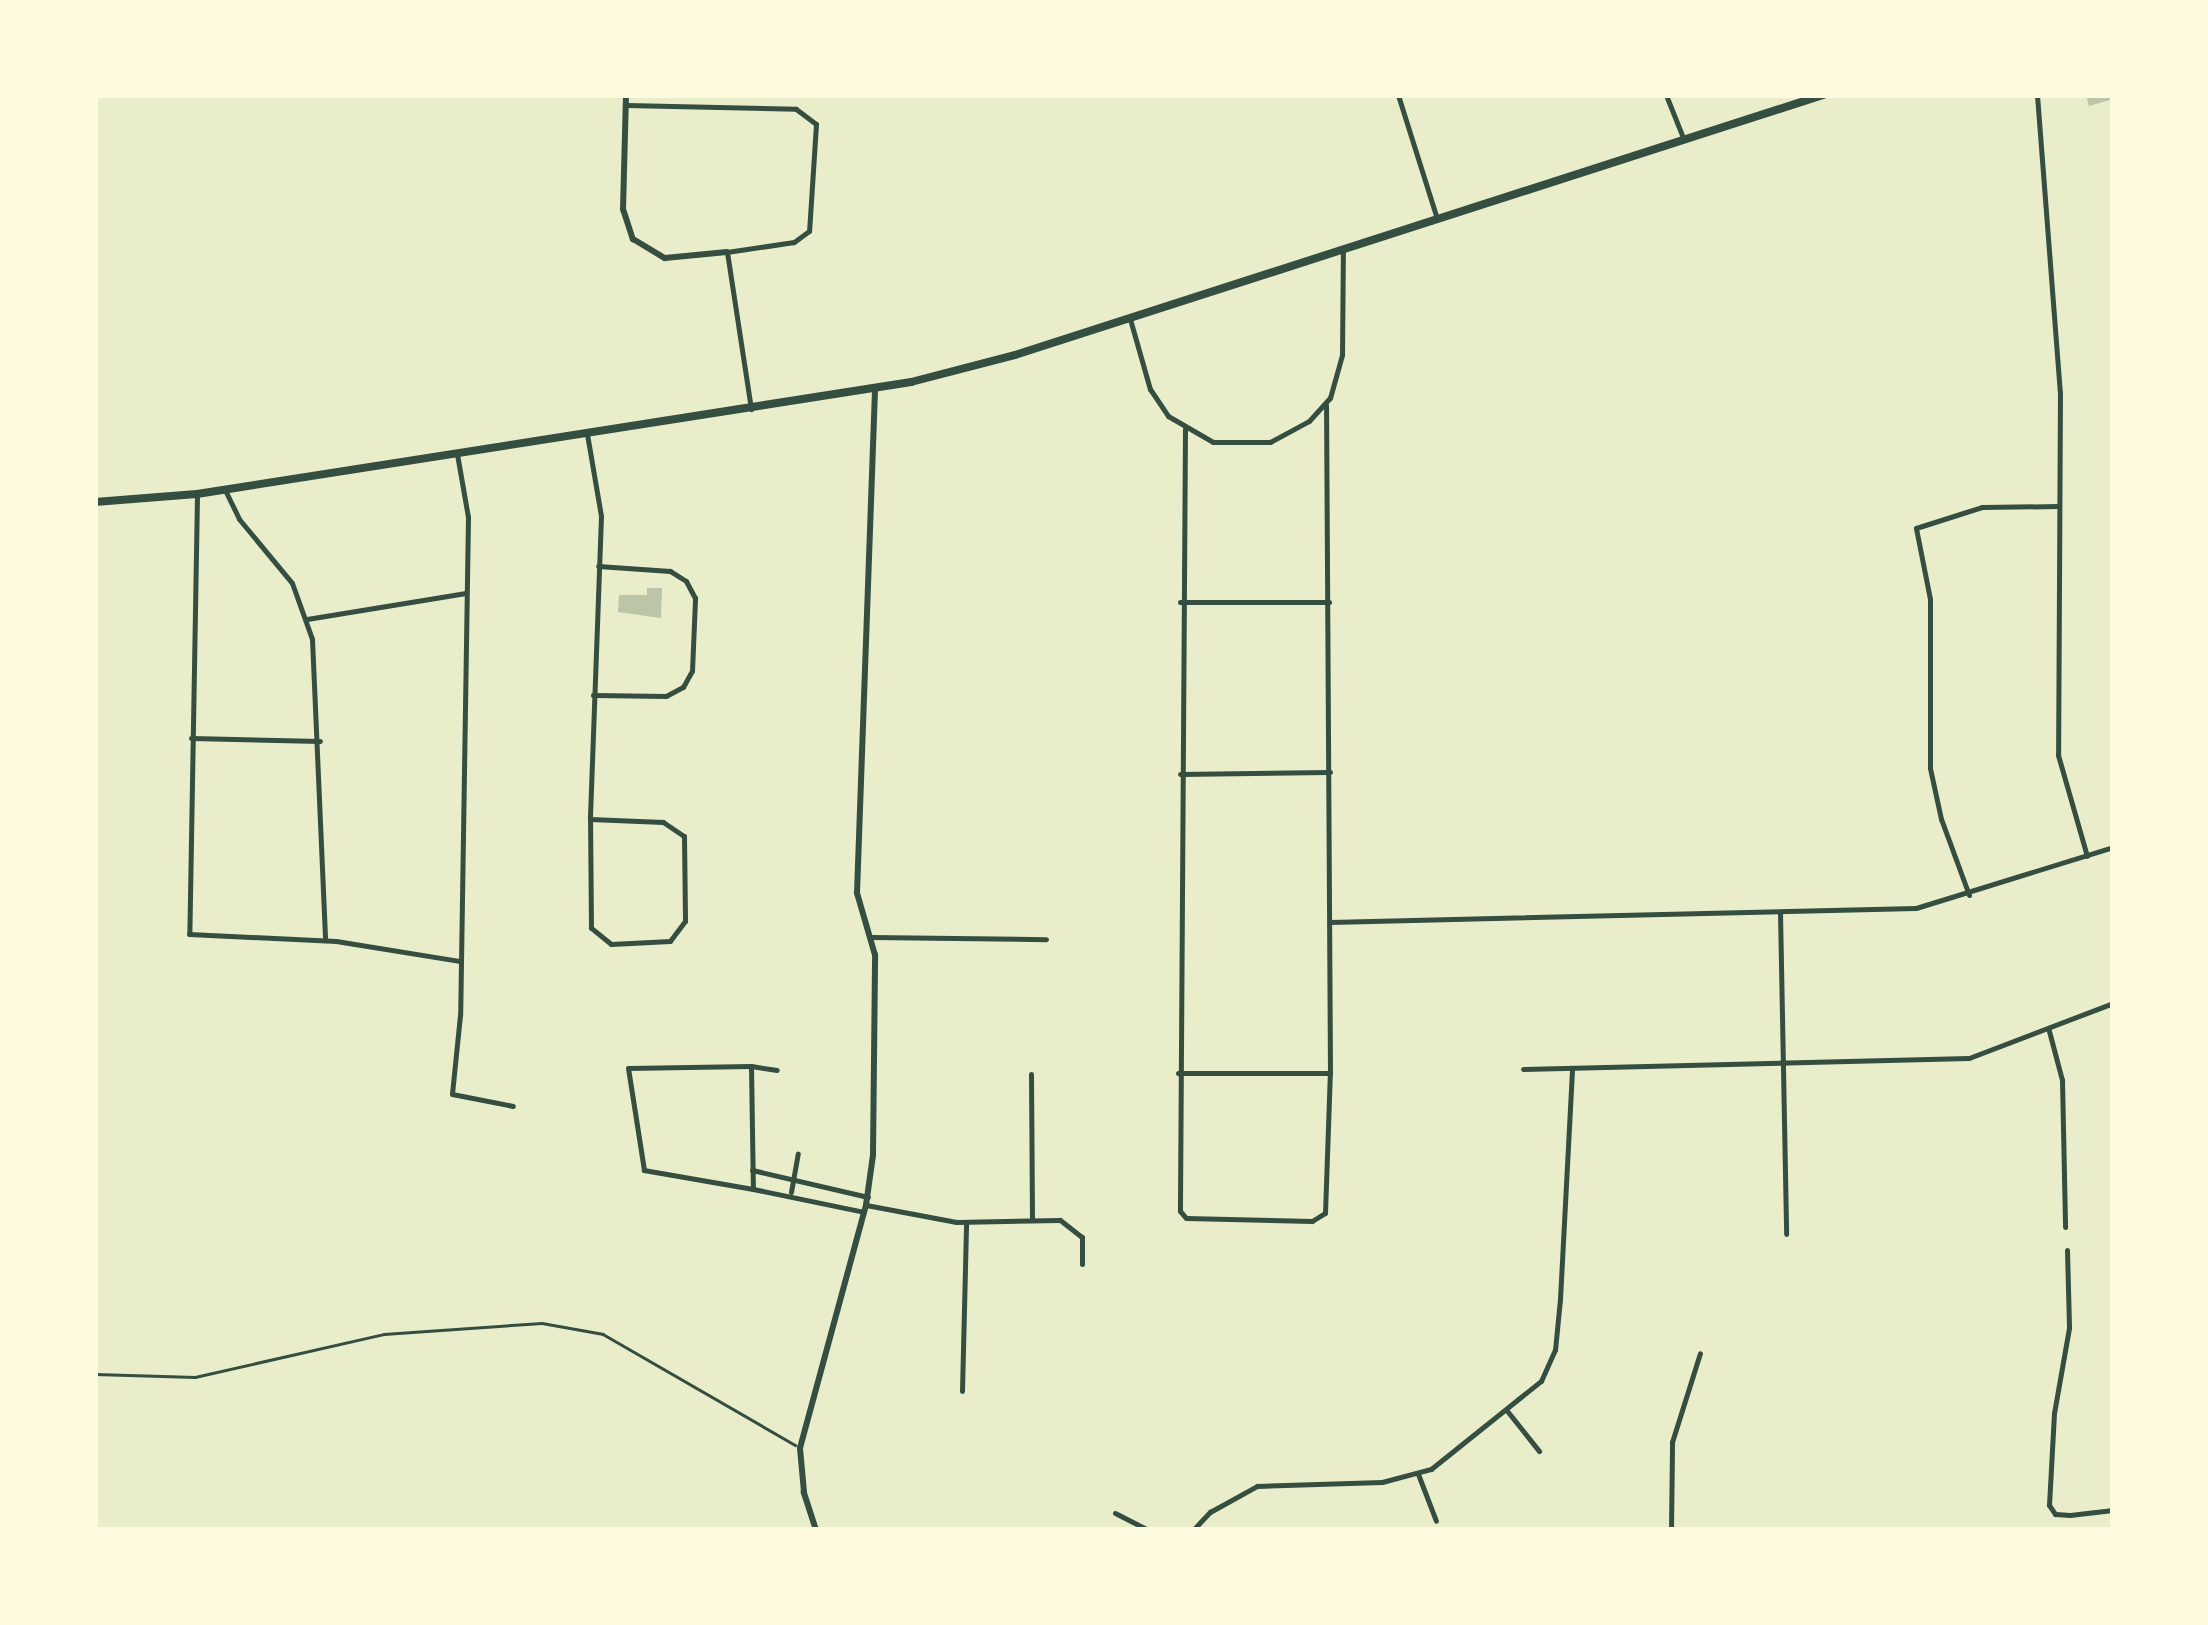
<!DOCTYPE html>
<html>
<head>
<meta charset="utf-8">
<style>
	body { margin:0 }
	#map { position:relative; width:2208px; height:1625px; overflow:hidden; background:#e9edc9; font-family:Signika,sans-serif }
	div>[style] { position:absolute }
	.building>* { inset:0; background:#bcc5a7 }
	.path>* { height:2.5px; margin:-1.25px; padding:0 1.25px; transform-origin:1.25px; border-radius:1.25px; background:#344e41 }
	.minor>* { height:5px; margin:-2.5px; padding:0 2.5px; transform-origin:2.5px; border-radius:2.5px; background:#344e41 }
	.tertiary>* { height:6px; margin:-3px; padding:0 3px; transform-origin:3px; border-radius:3px; background:#344e41 }
	.primary>* { height:8px; margin:-4px; padding:0 4px; transform-origin:4px; border-radius:4px; background:#344e41 }
	span { translate:-50% -50%; white-space:nowrap; text-align:center; line-height:1.15; -webkit-text-stroke:8px #fefae0; paint-order:stroke }
	.frame { position:absolute; inset:0; border:98px solid #fefae0; pointer-events:none }
</style>
</head>
<body>
<div id="map">
	<div class="building">
		<i style="clip-path:polygon(2086px 95px,2113px 95px,2113px 99px,2089px 106px)"></i>
		<i style="clip-path:polygon(647px 588px,662px 588px,661px 618px,618px 612px,619px 595px,647px 595px)"></i>
	</div>
	<div class="path">
		<i style="left:95px;top:1374px;width:100px;rotate:1.7deg"></i>
		<i style="left:195px;top:1377px;width:194px;rotate:-12.8deg"></i>
		<i style="left:384px;top:1334px;width:158px;rotate:-4deg"></i>
		<i style="left:542px;top:1323px;width:62px;rotate:10.2deg"></i>
		<i style="left:603px;top:1334px;width:222px;rotate:30deg"></i>
	</div>
	<div class="minor">
		<i style="left:1398px;top:95px;width:130px;rotate:72.5deg"></i>
		<i style="left:1666px;top:95px;width:48px;rotate:68.2deg"></i>
		<i style="left:2037px;top:95px;width:298px;rotate:85.6deg"></i>
		<i style="left:2060px;top:392px;width:363px;rotate:90.3deg"></i>
		<i style="left:2058px;top:755px;width:105px;rotate:74deg"></i>
		<i style="left:626px;top:105px;width:170px;rotate:1.3deg"></i>
		<i style="left:796px;top:109px;width:25px;rotate:37deg"></i>
		<i style="left:816px;top:124px;width:107px;rotate:93.7deg"></i>
		<i style="left:809px;top:231px;width:19px;rotate:144deg"></i>
		<i style="left:794px;top:242px;width:68px;rotate:171.5deg"></i>
		<i style="left:727px;top:252px;width:159px;rotate:81.3deg"></i>
		<i style="left:1130px;top:319px;width:73px;rotate:74.1deg"></i>
		<i style="left:1150px;top:389px;width:32px;rotate:56deg"></i>
		<i style="left:1168px;top:416px;width:52px;rotate:30deg"></i>
		<i style="left:1213px;top:442px;width:57px"></i>
		<i style="left:1270px;top:442px;width:44px;rotate:-28.3deg"></i>
		<i style="left:1309px;top:421px;width:31px;rotate:-48deg"></i>
		<i style="left:1330px;top:398px;width:45px;rotate:-74.4deg"></i>
		<i style="left:1342px;top:355px;width:106px;rotate:-89.5deg"></i>
		<i style="left:1185px;top:429px;width:782px;rotate:90.37deg"></i>
		<i style="left:1180px;top:1211px;width:9px;rotate:49deg"></i>
		<i style="left:1186px;top:1218px;width:126px;rotate:1.4deg"></i>
		<i style="left:1312px;top:1221px;width:15px;rotate:-32deg"></i>
		<i style="left:1325px;top:1213px;width:140px;rotate:-88deg"></i>
		<i style="left:1330px;top:1073px;width:668px;rotate:-90.34deg"></i>
		<i style="left:587px;top:434px;width:83px;rotate:80.3deg"></i>
		<i style="left:601px;top:516px;width:303px;rotate:92.1deg"></i>
		<i style="left:457px;top:454px;width:64px;rotate:80.1deg"></i>
		<i style="left:468px;top:517px;width:498px;rotate:90.9deg"></i>
		<i style="left:460px;top:1015px;width:79px;rotate:95.8deg"></i>
		<i style="left:452px;top:1094px;width:62px;rotate:11.1deg"></i>
		<i style="left:225px;top:490px;width:32px;rotate:64deg"></i>
		<i style="left:239px;top:519px;width:83px;rotate:50.4deg"></i>
		<i style="left:292px;top:583px;width:59px;rotate:70.3deg"></i>
		<i style="left:312px;top:639px;width:301px;rotate:87.5deg"></i>
		<i style="left:197px;top:496px;width:438px;rotate:91deg"></i>
		<i style="left:189px;top:934px;width:147px;rotate:2.7deg"></i>
		<i style="left:336px;top:941px;width:126px;rotate:9.2deg"></i>
		<i style="left:1180px;top:602px;width:149px"></i>
		<i style="left:307px;top:619px;width:161px;rotate:-9.3deg"></i>
		<i style="left:593px;top:695px;width:73px;rotate:0.8deg"></i>
		<i style="left:666px;top:696px;width:19px;rotate:-28deg"></i>
		<i style="left:683px;top:687px;width:18px;rotate:-61deg"></i>
		<i style="left:692px;top:671px;width:73px;rotate:-87.6deg"></i>
		<i style="left:695px;top:598px;width:19px;rotate:-118deg"></i>
		<i style="left:686px;top:581px;width:19px;rotate:-148deg"></i>
		<i style="left:670px;top:571px;width:72px;rotate:-176deg"></i>
		<i style="left:191px;top:738px;width:129px;rotate:1.3deg"></i>
		<i style="left:1180px;top:774px;width:150px;rotate:-0.8deg"></i>
		<i style="left:590px;top:819px;width:73px;rotate:2.4deg"></i>
		<i style="left:663px;top:822px;width:25px;rotate:34deg"></i>
		<i style="left:684px;top:836px;width:85px;rotate:89.3deg"></i>
		<i style="left:685px;top:921px;width:25px;rotate:127deg"></i>
		<i style="left:670px;top:941px;width:59px;rotate:177.1deg"></i>
		<i style="left:611px;top:944px;width:26px;rotate:-141deg"></i>
		<i style="left:591px;top:928px;width:109px;rotate:-90.5deg"></i>
		<i style="left:1969px;top:895px;width:81px;rotate:-110.2deg"></i>
		<i style="left:1941px;top:819px;width:52px;rotate:-102.2deg"></i>
		<i style="left:1930px;top:768px;width:169px;rotate:-90deg"></i>
		<i style="left:1930px;top:599px;width:72px;rotate:-101.2deg"></i>
		<i style="left:1916px;top:528px;width:69px;rotate:-17.7deg"></i>
		<i style="left:1982px;top:507px;width:77px;rotate:-0.7deg"></i>
		<i style="left:1780px;top:912px;width:322px;rotate:88.9deg"></i>
		<i style="left:1330px;top:922px;width:586px;rotate:-1.37deg"></i>
		<i style="left:1916px;top:908px;width:206px;rotate:-17.2deg"></i>
		<i style="left:870px;top:937px;width:176px;rotate:0.7deg"></i>
		<i style="left:2049px;top:1031px;width:51px;rotate:75.1deg"></i>
		<i style="left:2062px;top:1080px;width:147px;rotate:88.8deg"></i>
		<i style="left:751px;top:1066px;width:123px;rotate:89.1deg"></i>
		<i style="left:753px;top:1189px;width:111px;rotate:-170.1deg"></i>
		<i style="left:644px;top:1170px;width:103px;rotate:-98.9deg"></i>
		<i style="left:628px;top:1068px;width:123px;rotate:-0.9deg"></i>
		<i style="left:751px;top:1066px;width:26px;rotate:9deg"></i>
		<i style="left:1523px;top:1069px;width:446px;rotate:-1.4deg"></i>
		<i style="left:1969px;top:1058px;width:154px;rotate:-20.9deg"></i>
		<i style="left:1178px;top:1073px;width:152px"></i>
		<i style="left:1031px;top:1074px;width:145px;rotate:89.6deg"></i>
		<i style="left:752px;top:1170px;width:119px;rotate:13.1deg"></i>
		<i style="left:753px;top:1189px;width:113px;rotate:11.7deg"></i>
		<i style="left:791px;top:1192px;width:39px;rotate:-80deg"></i>
		<i style="left:866px;top:1205px;width:92px;rotate:10.7deg"></i>
		<i style="left:956px;top:1222px;width:104px;rotate:-1.1deg"></i>
		<i style="left:1060px;top:1220px;width:28px;rotate:38deg"></i>
		<i style="left:1082px;top:1237px;width:27px;rotate:90deg"></i>
		<i style="left:2067px;top:1250px;width:78px;rotate:88.5deg"></i>
		<i style="left:2069px;top:1328px;width:86px;rotate:100deg"></i>
		<i style="left:2054px;top:1413px;width:92px;rotate:93.1deg"></i>
		<i style="left:2049px;top:1505px;width:11px;rotate:56deg"></i>
		<i style="left:2055px;top:1514px;width:15px;rotate:4deg"></i>
		<i style="left:2070px;top:1515px;width:43px;rotate:-6.6deg"></i>
		<i style="left:962px;top:1391px;width:169px;rotate:-88.6deg"></i>
		<i style="left:1508px;top:1412px;width:50px;rotate:51.5deg"></i>
		<i style="left:1418px;top:1474px;width:50px;rotate:69deg"></i>
		<i style="left:1115px;top:1513px;width:38px;rotate:27deg"></i>
		<i style="left:1193px;top:1530px;width:25px;rotate:-47deg"></i>
		<i style="left:1210px;top:1512px;width:54px;rotate:-29deg"></i>
		<i style="left:1257px;top:1486px;width:125px;rotate:-1.8deg"></i>
		<i style="left:1382px;top:1482px;width:51px;rotate:-14.9deg"></i>
		<i style="left:1431px;top:1469px;width:141px;rotate:-38.7deg"></i>
		<i style="left:1541px;top:1381px;width:34px;rotate:-66deg"></i>
		<i style="left:1555px;top:1350px;width:51px;rotate:-84.4deg"></i>
		<i style="left:1560px;top:1299px;width:231px;rotate:-87deg"></i>
		<i style="left:1671px;top:1530px;width:88px;rotate:-89.3deg"></i>
		<i style="left:1672px;top:1442px;width:93px;rotate:-72.5deg"></i>
	</div>
	<div class="tertiary">
		<i style="left:626px;top:95px;width:114px;rotate:91.5deg"></i>
		<i style="left:623px;top:209px;width:32px;rotate:72deg"></i>
		<i style="left:633px;top:239px;width:37px;rotate:31deg"></i>
		<i style="left:665px;top:258px;width:62px;rotate:-5.5deg"></i>
		<i style="left:816px;top:1530px;width:40px;rotate:-108deg"></i>
		<i style="left:804px;top:1492px;width:44px;rotate:-95.2deg"></i>
		<i style="left:800px;top:1448px;width:252px;rotate:-74.8deg"></i>
		<i style="left:866px;top:1205px;width:50px;rotate:-82deg"></i>
		<i style="left:873px;top:1155px;width:200px;rotate:-89.4deg"></i>
		<i style="left:875px;top:955px;width:65px;rotate:-106.2deg"></i>
		<i style="left:857px;top:893px;width:504px;rotate:-87.95deg"></i>
	</div>
	<div class="primary">
		<i style="left:95px;top:502px;width:102px;rotate:-4.5deg"></i>
		<i style="left:197px;top:494px;width:723px;rotate:-8.91deg"></i>
		<i style="left:911px;top:382px;width:107px;rotate:-14.6deg"></i>
		<i style="left:1015px;top:355px;width:849px;rotate:-17.84deg"></i>
	</div>
	<div class="frame"></div>
</div>
</body>
</html>
